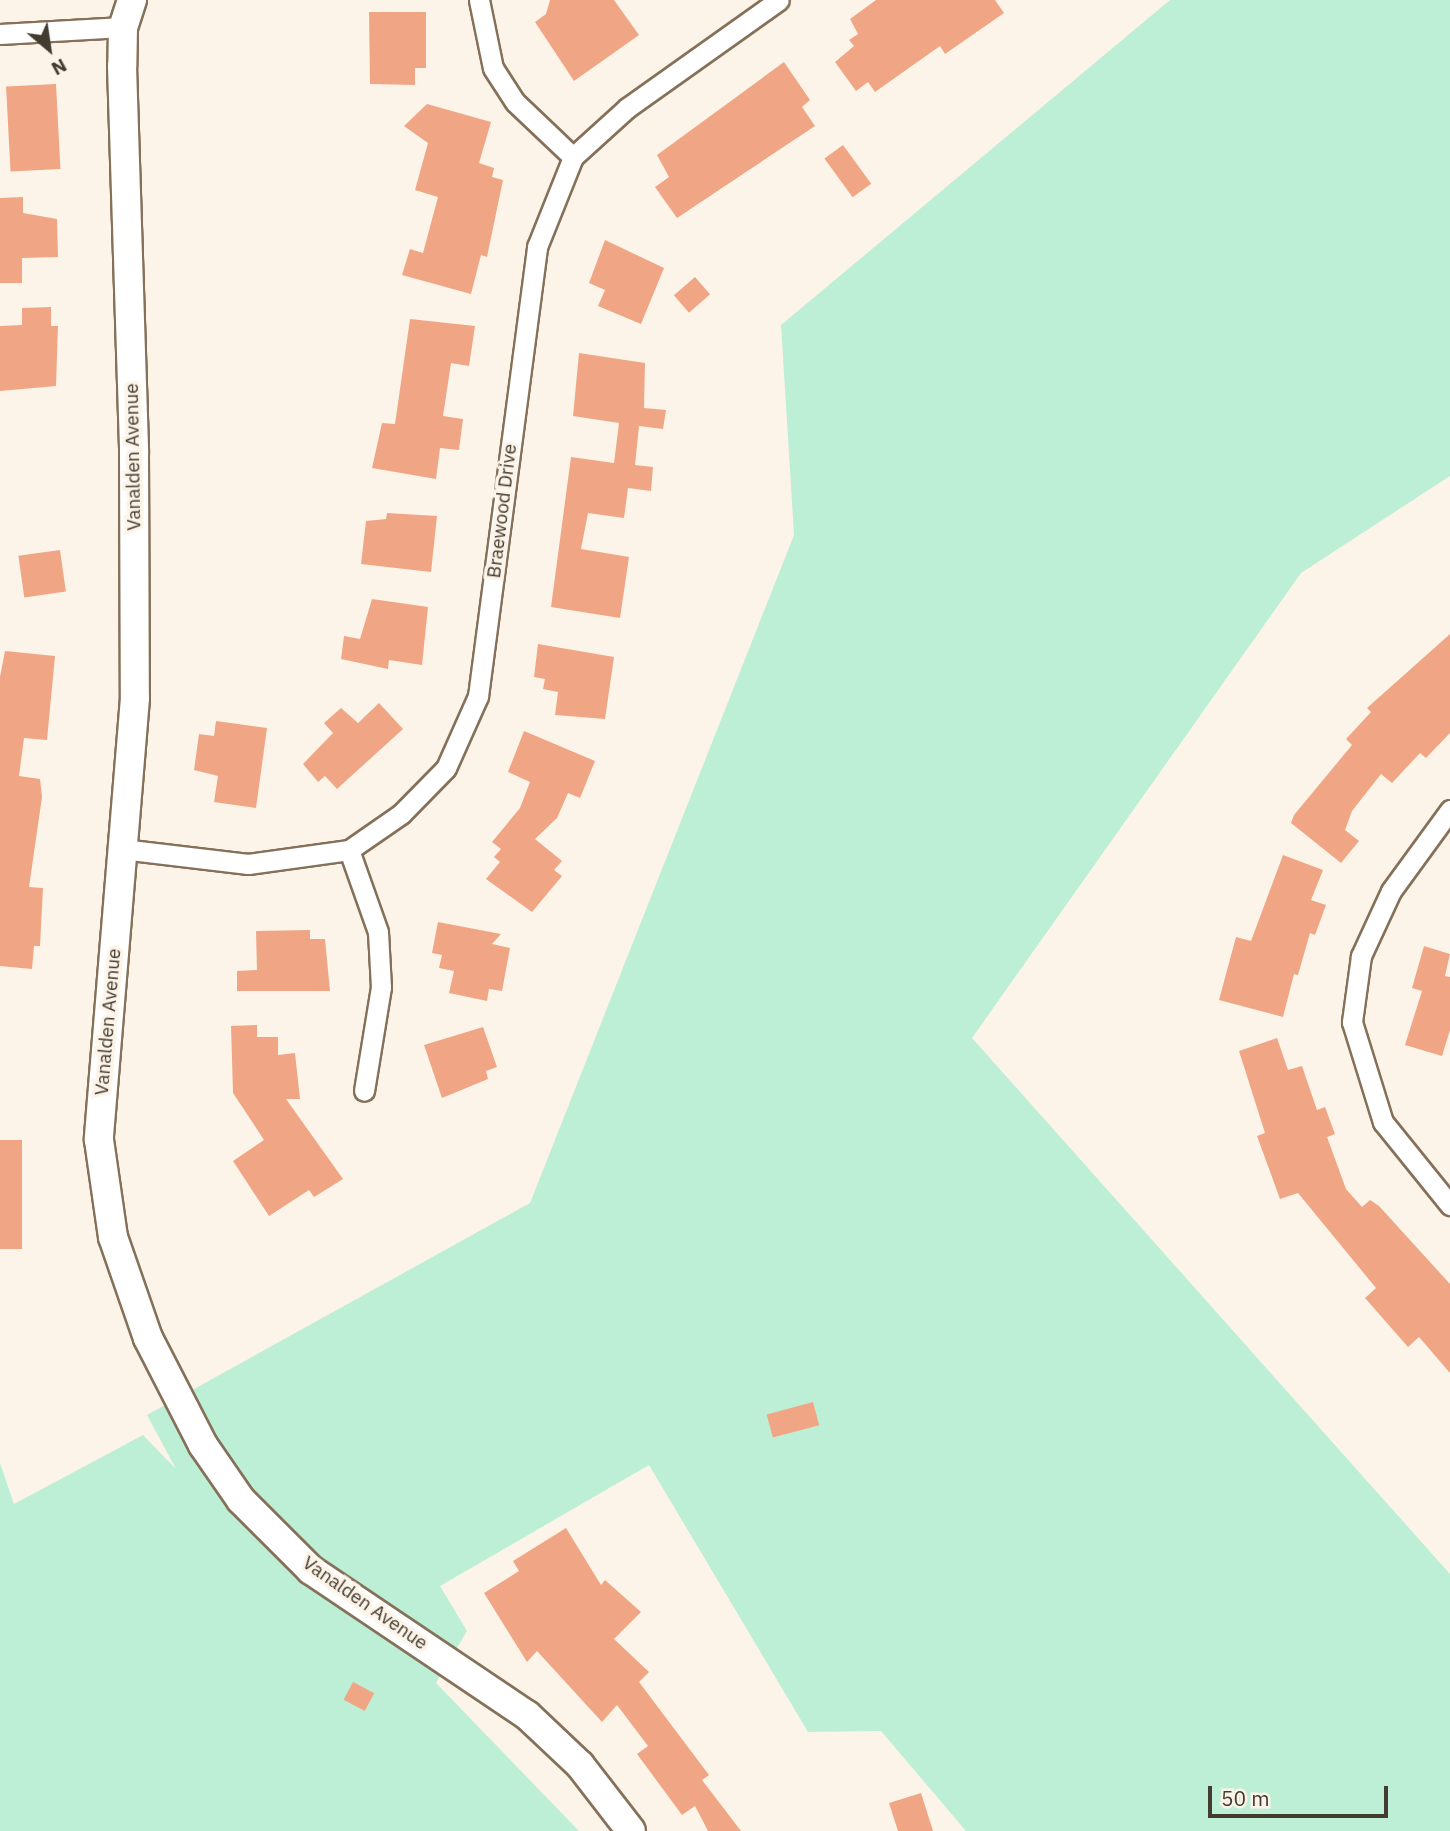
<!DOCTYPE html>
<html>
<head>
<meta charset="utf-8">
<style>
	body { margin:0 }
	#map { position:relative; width:1450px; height:1831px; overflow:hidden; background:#fdf4e9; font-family:"IBM Plex Sans",sans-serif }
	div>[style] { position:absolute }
	.green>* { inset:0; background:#bdefd7 }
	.building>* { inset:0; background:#f0a685; transform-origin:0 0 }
	.roads { filter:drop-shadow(2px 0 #857159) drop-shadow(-2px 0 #857159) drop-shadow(0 2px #857159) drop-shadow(0 -2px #857159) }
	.minor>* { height:19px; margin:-9.5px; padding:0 9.5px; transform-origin:9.5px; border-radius:9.5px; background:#fff }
	.secondary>* { height:28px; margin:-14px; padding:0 14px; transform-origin:14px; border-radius:14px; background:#fff }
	span { translate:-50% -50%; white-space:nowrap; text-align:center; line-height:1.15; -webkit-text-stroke:7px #fdf4e9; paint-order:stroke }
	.street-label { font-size:19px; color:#443b30 }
	.north { position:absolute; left:14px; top:14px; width:70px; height:70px; -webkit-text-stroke:5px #fdf4e9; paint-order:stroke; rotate:151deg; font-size:19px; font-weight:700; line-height:28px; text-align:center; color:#443b30 }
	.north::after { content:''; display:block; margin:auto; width:24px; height:32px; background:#443b30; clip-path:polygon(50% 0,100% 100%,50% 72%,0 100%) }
	.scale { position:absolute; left:1208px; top:1786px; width:180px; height:32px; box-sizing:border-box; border:4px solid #443b30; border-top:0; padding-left:9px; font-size:21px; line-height:24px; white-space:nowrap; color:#443b30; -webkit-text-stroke:5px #fdf4e9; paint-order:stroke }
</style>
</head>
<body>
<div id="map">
	<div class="green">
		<i style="clip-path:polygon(1170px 0,1450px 0,1450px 476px,1301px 573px,972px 1038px,1450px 1574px,1450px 1831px,966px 1831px,881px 1731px,808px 1732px,649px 1465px,440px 1586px,467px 1631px,436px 1683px,579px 1831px,0 1831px,0 1463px,14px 1504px,143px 1435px,176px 1469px,147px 1415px,530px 1203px,794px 535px,781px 325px)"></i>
	</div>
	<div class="building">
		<i style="clip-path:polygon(550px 0,614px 0,639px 35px,574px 81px,535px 22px,546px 14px)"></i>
		<i style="clip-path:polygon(876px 0,995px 0,1004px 13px,945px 54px,940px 46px,875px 92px,868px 82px,856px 91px,835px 62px,854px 46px,849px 40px,858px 34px,850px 19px)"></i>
		<i style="clip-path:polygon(369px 12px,426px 12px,426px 68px,415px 68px,415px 85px,370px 84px)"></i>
		<i style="clip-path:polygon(784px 62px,810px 100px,802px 107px,815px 126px,677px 218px,655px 187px,669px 177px,657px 155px)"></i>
		<i style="left:56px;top:84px;width:85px;height:50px;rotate:87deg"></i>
		<i style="clip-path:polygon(427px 104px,491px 122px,479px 163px,494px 168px,492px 177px,503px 180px,487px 257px,481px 255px,471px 294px,402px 275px,410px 249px,423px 253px,438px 197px,415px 190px,428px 143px,404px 126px)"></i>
		<i style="left:843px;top:145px;width:48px;height:23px;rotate:54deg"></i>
		<i style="clip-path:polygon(23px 197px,23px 213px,57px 219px,58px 257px,22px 258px,22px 283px,0 283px,0 198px)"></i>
		<i style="clip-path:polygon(605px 240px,664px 268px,641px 324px,598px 306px,605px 290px,589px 283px)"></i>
		<i style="left:695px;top:277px;width:23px;height:28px;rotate:49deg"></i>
		<i style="clip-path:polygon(51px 307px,51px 326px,58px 326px,56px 386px,0 391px,0 326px,22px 325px,22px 308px)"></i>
		<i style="clip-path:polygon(410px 319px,475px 326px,469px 366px,451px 363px,443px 416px,463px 419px,459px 450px,440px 448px,436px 479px,372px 468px,382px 423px,395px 424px)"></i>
		<i style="clip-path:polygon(579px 353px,645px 363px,644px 408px,666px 410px,663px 429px,639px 426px,635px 465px,653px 467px,651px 491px,628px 488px,624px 518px,588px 513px,581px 549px,629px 557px,620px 618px,551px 607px,571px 457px,614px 463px,619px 423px,573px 416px)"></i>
		<i style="clip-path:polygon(387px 513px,437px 516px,431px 572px,361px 564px,366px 521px,386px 519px)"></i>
		<i style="left:60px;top:550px;width:42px;height:42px;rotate:82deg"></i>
		<i style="clip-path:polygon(372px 599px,428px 607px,422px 665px,389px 660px,388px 669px,341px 659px,344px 636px,360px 639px)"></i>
		<i style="clip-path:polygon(1450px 634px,1450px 733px,1426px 758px,1420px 753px,1392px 783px,1381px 774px,1352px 811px,1345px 830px,1359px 841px,1341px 863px,1291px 823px,1294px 815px,1352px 745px,1346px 739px,1371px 712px,1367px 708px)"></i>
		<i style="clip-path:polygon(538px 644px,614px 657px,605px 719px,555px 715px,558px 692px,543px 689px,545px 679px,534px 677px)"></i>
		<i style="clip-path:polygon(5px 651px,55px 656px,47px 740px,24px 738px,19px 776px,40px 779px,42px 797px,29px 887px,43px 888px,40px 946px,34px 946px,32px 969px,0 966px,0 677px)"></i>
		<i style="clip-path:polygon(379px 703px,403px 729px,337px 789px,325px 776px,318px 782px,303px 764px,333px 733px,324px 723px,341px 708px,358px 723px)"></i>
		<i style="clip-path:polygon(216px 721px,267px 728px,256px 808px,214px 802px,218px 776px,194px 770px,199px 734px,214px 736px)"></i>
		<i style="clip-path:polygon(524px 731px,595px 761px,580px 798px,568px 793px,557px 818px,535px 839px,562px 861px,554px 870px,562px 876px,532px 912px,486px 879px,500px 862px,494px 857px,501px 849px,492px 842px,520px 808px,530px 782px,508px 772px)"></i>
		<i style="clip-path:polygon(1283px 855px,1323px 870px,1311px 900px,1326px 905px,1315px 935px,1310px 933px,1298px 975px,1294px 974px,1283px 1017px,1219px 1000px,1236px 937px,1251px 941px)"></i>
		<i style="clip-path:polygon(438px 922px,501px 934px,492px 944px,510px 948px,502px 991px,489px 989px,487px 1001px,449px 993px,454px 971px,439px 968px,442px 955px,432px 953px)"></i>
		<i style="clip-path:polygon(310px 930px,310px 939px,325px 939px,330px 991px,237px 991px,237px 971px,257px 970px,256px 931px)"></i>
		<i style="clip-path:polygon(1424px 946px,1450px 954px,1445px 976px,1450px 977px,1450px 1030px,1442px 1056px,1405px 1045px,1422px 991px,1412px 988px)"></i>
		<i style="clip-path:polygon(257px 1025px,257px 1037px,278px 1037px,278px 1055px,295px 1053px,300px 1099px,286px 1099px,343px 1179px,314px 1197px,309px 1190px,269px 1216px,233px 1161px,264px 1140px,233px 1093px,231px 1026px)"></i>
		<i style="clip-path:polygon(483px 1027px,497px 1067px,486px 1071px,488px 1079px,442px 1098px,424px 1045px)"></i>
		<i style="clip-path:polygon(1277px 1038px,1288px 1070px,1302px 1066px,1317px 1110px,1325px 1107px,1335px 1134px,1327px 1137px,1346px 1189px,1362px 1207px,1370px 1200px,1379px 1206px,1450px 1284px,1450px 1373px,1419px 1337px,1408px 1347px,1365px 1298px,1376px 1288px,1298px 1193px,1280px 1199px,1257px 1136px,1265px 1133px,1239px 1051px)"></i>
		<i style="left:22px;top:1140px;width:109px;height:22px;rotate:90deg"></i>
		<i style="left:813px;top:1402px;width:24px;height:48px;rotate:75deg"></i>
		<i style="clip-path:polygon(566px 1528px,601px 1585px,605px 1580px,641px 1612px,614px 1639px,649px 1672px,639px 1682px,709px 1775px,702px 1780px,741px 1831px,708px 1831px,695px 1806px,682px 1815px,637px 1754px,648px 1746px,617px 1705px,602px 1722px,537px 1651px,527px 1662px,484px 1593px,519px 1571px,513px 1561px)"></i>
		<i style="left:353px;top:1682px;width:24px;height:20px;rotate:28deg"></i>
		<i style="clip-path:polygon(921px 1793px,933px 1831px,898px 1831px,889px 1803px)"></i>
	</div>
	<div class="roads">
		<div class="minor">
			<i style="left:479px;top:0;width:69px;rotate:78.4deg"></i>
			<i style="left:493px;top:68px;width:40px;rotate:57.1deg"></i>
			<i style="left:515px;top:102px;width:80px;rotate:43.5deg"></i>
			<i style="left:0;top:34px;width:123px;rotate:-3.3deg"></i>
			<i style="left:1450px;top:810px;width:100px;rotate:126.1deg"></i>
			<i style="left:1391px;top:891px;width:72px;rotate:114.8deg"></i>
			<i style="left:1361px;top:956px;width:67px;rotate:97.8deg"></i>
			<i style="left:1352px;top:1022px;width:105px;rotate:72.8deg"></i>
			<i style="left:1383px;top:1122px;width:107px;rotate:51.1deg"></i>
			<i style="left:122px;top:849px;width:127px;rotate:6.8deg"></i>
			<i style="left:248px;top:864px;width:102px;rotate:-7.9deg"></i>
			<i style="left:349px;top:850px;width:63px;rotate:-34.7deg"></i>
			<i style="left:401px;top:814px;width:64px;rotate:-45.6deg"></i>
			<i style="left:446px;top:768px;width:79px;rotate:-66deg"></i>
			<i style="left:478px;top:696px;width:453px;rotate:-82.5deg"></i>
			<i style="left:537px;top:247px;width:97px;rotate:-68.2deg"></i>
			<i style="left:573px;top:157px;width:73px;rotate:-42.2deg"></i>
			<i style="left:627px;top:108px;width:186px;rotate:-35.4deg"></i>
			<i style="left:349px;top:850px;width:87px;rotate:70.5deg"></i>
			<i style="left:378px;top:932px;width:55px;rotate:86.9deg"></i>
			<i style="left:381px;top:987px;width:105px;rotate:99.3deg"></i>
		</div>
		<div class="secondary">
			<i style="left:132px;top:0;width:28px;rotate:108deg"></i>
			<i style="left:123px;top:27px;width:39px;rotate:91deg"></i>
			<i style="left:122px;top:66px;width:387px;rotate:88.2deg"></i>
			<i style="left:134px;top:453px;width:245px;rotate:89.8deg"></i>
			<i style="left:135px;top:698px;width:443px;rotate:94.7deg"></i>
			<i style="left:99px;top:1140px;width:98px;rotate:81.8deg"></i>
			<i style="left:113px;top:1237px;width:107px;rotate:70.9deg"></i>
			<i style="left:148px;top:1338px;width:120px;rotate:62.8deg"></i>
			<i style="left:203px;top:1445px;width:67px;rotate:55.4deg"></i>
			<i style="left:241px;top:1500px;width:99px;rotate:45deg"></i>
			<i style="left:311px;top:1570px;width:260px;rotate:33.9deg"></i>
			<i style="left:527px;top:1715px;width:73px;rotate:43.3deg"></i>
			<i style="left:580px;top:1765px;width:83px;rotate:52.3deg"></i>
		</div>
	</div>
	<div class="street-label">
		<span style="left:133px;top:457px;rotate:-91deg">Vanalden Avenue</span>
		<span style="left:502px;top:511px;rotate:-83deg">Braewood Drive</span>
		<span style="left:108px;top:1022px;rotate:-85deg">Vanalden Avenue</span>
		<span style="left:365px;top:1603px;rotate:35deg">Vanalden Avenue</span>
	</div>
	<div class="north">N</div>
	<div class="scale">50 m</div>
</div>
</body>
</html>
